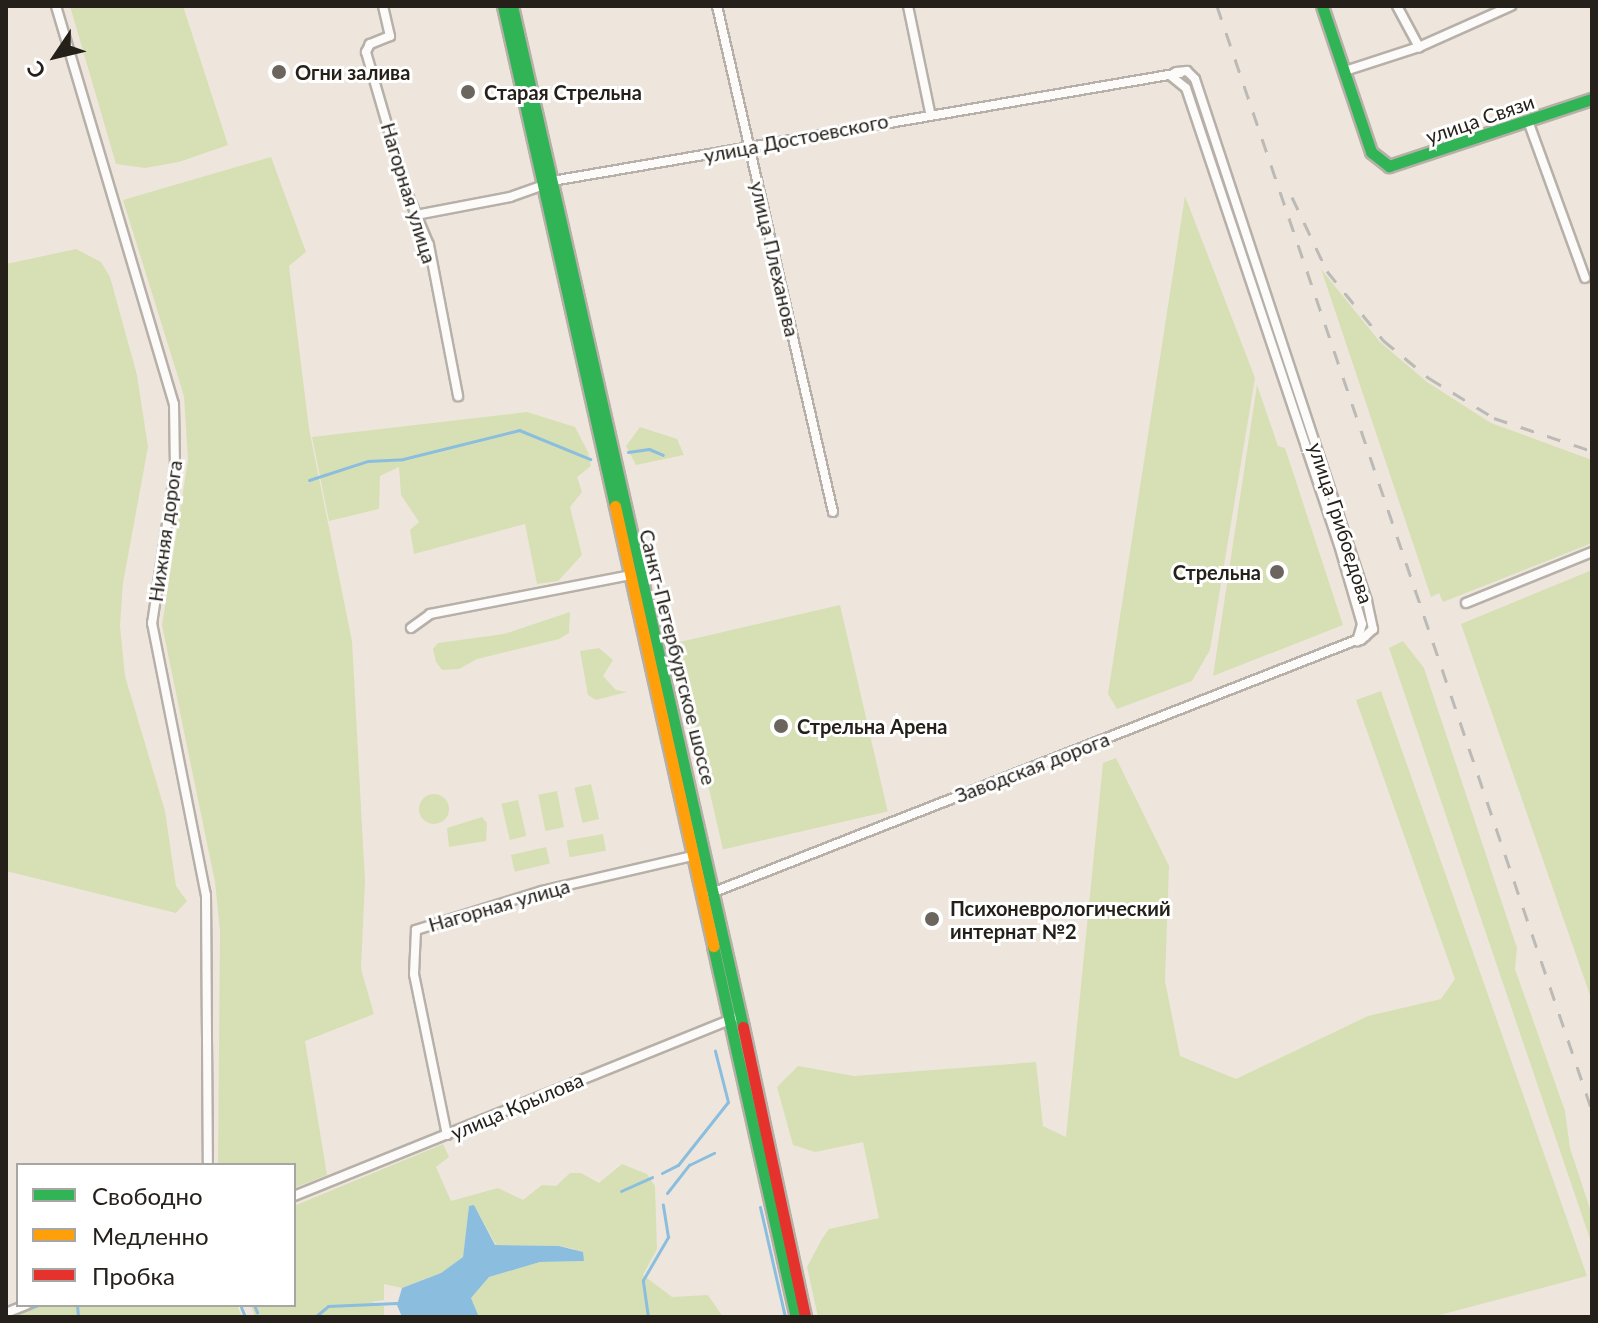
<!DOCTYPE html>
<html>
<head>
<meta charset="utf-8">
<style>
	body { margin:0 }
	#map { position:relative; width:1598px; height:1323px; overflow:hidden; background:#eee6dc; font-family:Lato,sans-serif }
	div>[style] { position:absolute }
	.green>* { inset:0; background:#d6e0b4; transform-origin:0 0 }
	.round { border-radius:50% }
	.water>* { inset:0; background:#8bbede }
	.stream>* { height:3px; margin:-1.5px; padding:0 1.5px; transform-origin:1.5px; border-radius:1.5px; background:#8bbede }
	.roads { filter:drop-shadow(2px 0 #b6b0a8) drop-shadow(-2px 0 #b6b0a8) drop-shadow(0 2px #b6b0a8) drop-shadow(0 -2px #b6b0a8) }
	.street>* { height:8px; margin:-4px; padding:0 4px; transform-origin:4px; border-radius:4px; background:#fcfbfa }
	.fast>* { height:11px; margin:-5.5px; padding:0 5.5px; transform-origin:5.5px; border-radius:5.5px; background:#30b455 }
	.slow>* { height:11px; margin:-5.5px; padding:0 5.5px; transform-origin:5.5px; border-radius:5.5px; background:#ff9f0a }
	.jam>* { height:11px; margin:-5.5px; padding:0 5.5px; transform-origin:5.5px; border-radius:5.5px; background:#e5322d }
	.rail>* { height:3px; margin-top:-1.5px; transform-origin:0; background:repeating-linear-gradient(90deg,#bbbab7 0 14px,transparent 0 28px) }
	.dots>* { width:22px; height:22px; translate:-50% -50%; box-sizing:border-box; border:4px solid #fff; border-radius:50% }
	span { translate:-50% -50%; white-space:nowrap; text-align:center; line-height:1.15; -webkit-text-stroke:6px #fff; paint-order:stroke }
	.poi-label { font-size:20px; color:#25201a; font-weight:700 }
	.left { translate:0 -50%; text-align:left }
	.right { translate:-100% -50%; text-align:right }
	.street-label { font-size:20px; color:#25201a }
	.frame { position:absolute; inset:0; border:8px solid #25201a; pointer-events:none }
	.legend { position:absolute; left:16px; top:1163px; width:280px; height:144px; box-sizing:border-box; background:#fff; border:2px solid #a8a6a3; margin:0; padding:10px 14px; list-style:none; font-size:24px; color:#25201a }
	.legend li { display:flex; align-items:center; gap:16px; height:40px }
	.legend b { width:40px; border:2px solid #a8a6a3 }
	.north { position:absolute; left:16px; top:16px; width:80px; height:80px; -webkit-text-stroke:6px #fff; paint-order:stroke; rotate:235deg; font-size:22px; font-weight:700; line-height:32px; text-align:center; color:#25201a }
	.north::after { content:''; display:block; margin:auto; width:28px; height:36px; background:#25201a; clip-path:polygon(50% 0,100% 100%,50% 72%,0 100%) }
</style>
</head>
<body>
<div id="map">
	<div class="green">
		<i style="clip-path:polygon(70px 6px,183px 6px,228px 145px,179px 162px,145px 168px,116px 164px)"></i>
		<i style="clip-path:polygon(271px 157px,306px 252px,289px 266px,309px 429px,352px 641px,365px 881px,361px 969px,374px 1014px,305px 1041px,327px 1175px,294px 1188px,294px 1165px,218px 1165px,220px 931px,215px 882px,162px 625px,188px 460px,184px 396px,123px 200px)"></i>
		<i style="clip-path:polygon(1185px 196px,1255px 378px,1210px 650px,1192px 681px,1117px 709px,1108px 694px)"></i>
		<i style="clip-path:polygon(76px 249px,101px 262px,110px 277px,137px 375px,148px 447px,123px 583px,120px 626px,125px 676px,165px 811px,176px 886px,187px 901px,176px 913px,6px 871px,6px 264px)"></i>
		<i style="clip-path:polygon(1321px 269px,1380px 342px,1427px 382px,1491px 423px,1592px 460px,1592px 543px,1443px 602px,1439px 593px,1431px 597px)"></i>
		<i style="clip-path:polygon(1257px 385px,1278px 446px,1285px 448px,1343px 625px,1213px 676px)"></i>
		<i style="clip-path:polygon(527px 412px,575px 427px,588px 452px,591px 466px,577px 477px,582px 492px,570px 507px,582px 555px,558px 581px,537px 584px,525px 524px,414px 554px,410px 530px,419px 522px,401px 495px,399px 467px,380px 476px,379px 509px,329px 521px,312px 437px)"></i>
		<i style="clip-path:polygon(640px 427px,677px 439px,684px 455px,636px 465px,626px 446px)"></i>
		<i style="clip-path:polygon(1592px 570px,1592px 1001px,1461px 624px)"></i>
		<i style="left:840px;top:605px;width:212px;height:169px;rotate:77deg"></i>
		<i style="clip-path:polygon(570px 612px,569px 633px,559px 639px,477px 659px,459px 669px,442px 670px,436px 662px,433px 649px,438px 643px,504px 634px)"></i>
		<i style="clip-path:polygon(1403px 641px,1424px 668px,1517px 948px,1515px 969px,1565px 1111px,1570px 1148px,1592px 1215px,1592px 1245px,1389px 648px)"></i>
		<i style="clip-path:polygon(599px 648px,613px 660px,603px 676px,616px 690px,627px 692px,596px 700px,588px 695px,580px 651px)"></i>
		<i style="clip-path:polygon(1381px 691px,1587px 1276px,1432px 1317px,818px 1317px,807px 1267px,822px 1239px,829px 1229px,879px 1218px,863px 1142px,815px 1152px,793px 1145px,777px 1087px,798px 1066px,854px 1076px,1036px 1062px,1043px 1126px,1066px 1137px,1103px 763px,1116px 758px,1169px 866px,1165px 981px,1180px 1056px,1236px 1079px,1368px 1016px,1441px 999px,1455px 979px,1356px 700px)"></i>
		<i style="left:591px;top:784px;width:36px;height:17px;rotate:77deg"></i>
		<i style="left:557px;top:791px;width:37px;height:19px;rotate:79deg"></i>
		<i class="round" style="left:419px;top:794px;width:30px;height:30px"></i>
		<i style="left:518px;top:800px;width:37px;height:17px;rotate:77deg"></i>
		<i style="clip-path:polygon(482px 817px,487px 823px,486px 841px,449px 847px,447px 828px)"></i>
		<i style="left:603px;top:834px;width:17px;height:37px;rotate:80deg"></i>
		<i style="left:546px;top:847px;width:17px;height:36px;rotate:77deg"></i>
		<i style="clip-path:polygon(443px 1144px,449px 1157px,436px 1167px,451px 1201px,498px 1188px,523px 1200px,542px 1185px,556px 1186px,570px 1173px,581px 1173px,599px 1183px,622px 1164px,647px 1174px,655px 1186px,657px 1249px,643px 1275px,672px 1297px,708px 1295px,723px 1317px,479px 1317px,471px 1298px,489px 1277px,540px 1262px,584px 1261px,574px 1249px,559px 1246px,496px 1245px,474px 1205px,469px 1207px,463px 1257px,441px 1273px,402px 1288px,384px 1284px,384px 1300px,371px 1302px,384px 1306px,384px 1317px,255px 1317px,251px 1305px,294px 1305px,294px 1206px)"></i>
		<i style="clip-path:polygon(40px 1305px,237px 1305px,242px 1317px,9px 1317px)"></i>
	</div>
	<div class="water">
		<i style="clip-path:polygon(474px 1205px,495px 1245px,559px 1246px,583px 1252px,584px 1261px,540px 1262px,489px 1277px,471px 1298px,479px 1317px,402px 1317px,397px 1305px,402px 1288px,441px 1273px,463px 1257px,469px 1206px)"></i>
	</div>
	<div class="stream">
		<i style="left:628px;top:452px;width:21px;rotate:-8deg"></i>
		<i style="left:649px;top:449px;width:15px;rotate:23deg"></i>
		<i style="left:309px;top:480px;width:62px;rotate:-17.9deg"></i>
		<i style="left:368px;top:461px;width:35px;rotate:-3deg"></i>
		<i style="left:403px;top:459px;width:120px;rotate:-14deg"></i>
		<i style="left:519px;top:430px;width:77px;rotate:22.2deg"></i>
		<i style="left:662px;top:1173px;width:18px;rotate:-27deg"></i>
		<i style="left:678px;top:1165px;width:80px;rotate:-51.6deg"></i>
		<i style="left:728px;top:1102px;width:53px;rotate:-104.3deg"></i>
		<i style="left:621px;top:1191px;width:34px;rotate:-24deg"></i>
		<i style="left:667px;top:1193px;width:36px;rotate:-52deg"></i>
		<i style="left:689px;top:1165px;width:28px;rotate:-26deg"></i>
		<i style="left:760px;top:1207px;width:113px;rotate:77.2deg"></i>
		<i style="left:77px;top:1305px;width:12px;rotate:85deg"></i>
		<i style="left:254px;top:1305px;width:8px;rotate:67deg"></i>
		<i style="left:241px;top:1307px;width:11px;rotate:68deg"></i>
		<i style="left:7px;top:1317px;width:33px;rotate:-21deg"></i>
		<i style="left:315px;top:1317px;width:17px;rotate:-40deg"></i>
		<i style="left:328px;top:1306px;width:69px;rotate:-2.5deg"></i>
		<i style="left:648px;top:1317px;width:37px;rotate:-98deg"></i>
		<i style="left:643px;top:1280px;width:50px;rotate:-59.8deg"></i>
		<i style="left:668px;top:1237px;width:33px;rotate:-99deg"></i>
	</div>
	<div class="roads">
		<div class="street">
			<i style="left:56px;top:6px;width:415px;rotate:73.5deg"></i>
			<i style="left:174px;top:404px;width:66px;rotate:89.1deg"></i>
			<i style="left:175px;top:470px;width:155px;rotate:98.5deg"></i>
			<i style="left:152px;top:623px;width:277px;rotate:78.8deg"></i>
			<i style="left:206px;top:895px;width:270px;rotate:89.6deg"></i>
			<i style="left:383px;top:6px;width:31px;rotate:77deg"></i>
			<i style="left:390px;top:36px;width:22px;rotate:158deg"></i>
			<i style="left:370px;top:44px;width:9px;rotate:117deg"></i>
			<i style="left:366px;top:52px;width:147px;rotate:73.8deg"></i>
			<i style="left:407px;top:193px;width:56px;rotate:67.1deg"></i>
			<i style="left:429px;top:245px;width:154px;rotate:79.1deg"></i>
			<i style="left:717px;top:6px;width:519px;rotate:77.09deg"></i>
			<i style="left:908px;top:6px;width:108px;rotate:78.3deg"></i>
			<i style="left:1397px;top:6px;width:47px;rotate:61.8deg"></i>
			<i style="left:1345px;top:71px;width:78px;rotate:-18deg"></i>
			<i style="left:1419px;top:47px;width:101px;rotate:-24deg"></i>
			<i style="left:1176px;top:72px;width:11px;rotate:-5deg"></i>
			<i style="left:1187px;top:71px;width:11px;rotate:45deg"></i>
			<i style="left:1195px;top:79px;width:550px;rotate:71.76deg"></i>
			<i style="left:1367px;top:601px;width:29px;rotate:78deg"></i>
			<i style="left:1373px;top:629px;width:16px;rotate:137deg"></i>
			<i style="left:1171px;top:76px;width:19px;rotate:39deg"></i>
			<i style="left:1186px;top:88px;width:482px;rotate:71.5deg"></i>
			<i style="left:1339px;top:545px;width:82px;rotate:73.8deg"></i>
			<i style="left:1362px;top:624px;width:18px;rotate:106deg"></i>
			<i style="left:1528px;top:121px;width:167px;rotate:70deg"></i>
			<i style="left:416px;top:215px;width:96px;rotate:-10.8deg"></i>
			<i style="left:510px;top:197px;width:51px;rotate:-19.5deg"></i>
			<i style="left:558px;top:180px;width:631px;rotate:-9.76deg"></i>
			<i style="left:1466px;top:603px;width:136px;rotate:-22deg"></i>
			<i style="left:411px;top:628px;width:24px;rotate:-36deg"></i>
			<i style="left:430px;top:614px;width:204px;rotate:-11deg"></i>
			<i style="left:709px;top:894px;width:704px;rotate:-21.42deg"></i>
			<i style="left:447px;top:1135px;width:164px;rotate:-101.6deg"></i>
			<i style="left:414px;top:974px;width:44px;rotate:-87.4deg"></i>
			<i style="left:416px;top:930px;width:132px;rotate:-17.2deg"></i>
			<i style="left:542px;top:891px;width:154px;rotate:-13.1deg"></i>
			<i style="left:294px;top:1196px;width:475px;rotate:-22deg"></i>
			<i style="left:6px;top:1313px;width:22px;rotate:-22deg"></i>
		</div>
		<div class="fast">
			<i style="left:503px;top:6px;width:512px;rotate:77.37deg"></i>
			<i style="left:512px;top:6px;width:1047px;rotate:77.25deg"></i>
			<i style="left:1322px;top:6px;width:154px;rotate:71.4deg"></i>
			<i style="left:1371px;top:152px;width:23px;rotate:38deg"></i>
			<i style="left:1389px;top:166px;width:214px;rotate:-18.3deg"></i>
			<i style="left:713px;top:946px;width:380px;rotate:77.4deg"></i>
		</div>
		<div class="slow">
			<i style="left:615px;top:506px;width:451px;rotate:77.4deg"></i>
		</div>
		<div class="jam">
			<i style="left:743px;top:1027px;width:297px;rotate:77.9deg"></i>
		</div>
	</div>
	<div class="rail">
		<i style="left:1217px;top:6px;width:1167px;rotate:71.25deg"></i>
		<i style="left:1292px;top:197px;width:82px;rotate:64.7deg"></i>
		<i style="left:1327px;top:271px;width:89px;rotate:50.9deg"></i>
		<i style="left:1383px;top:340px;width:60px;rotate:39.6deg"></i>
		<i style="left:1429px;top:378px;width:76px;rotate:31.6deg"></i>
		<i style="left:1494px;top:418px;width:103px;rotate:18.6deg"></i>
	</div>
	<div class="dots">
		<i style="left:279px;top:72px;background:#6b655e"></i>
		<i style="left:468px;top:92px;background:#6b655e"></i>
		<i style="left:1277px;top:572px;background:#6b655e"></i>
		<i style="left:781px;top:726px;background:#6b655e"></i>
		<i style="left:932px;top:919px;background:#6b655e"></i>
	</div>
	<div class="poi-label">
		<span class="left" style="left:295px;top:72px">Огни залива</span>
		<span class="left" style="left:484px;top:92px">Старая Стрельна</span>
		<span class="right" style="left:1261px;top:572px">Стрельна</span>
		<span class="left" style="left:797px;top:726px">Стрельна Арена</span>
		<span class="left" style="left:950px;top:920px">Психоневрологический<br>интернат №2</span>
	</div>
	<div class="street-label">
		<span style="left:1480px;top:119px;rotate:-19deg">улица Связи</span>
		<span style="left:796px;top:138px;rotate:-11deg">улица Достоевского</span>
		<span style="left:409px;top:193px;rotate:73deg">Нагорная улица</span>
		<span style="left:775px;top:259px;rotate:77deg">улица Плеханова</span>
		<span style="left:1341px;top:523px;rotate:72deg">улица Грибоедова</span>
		<span style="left:165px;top:531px;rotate:-82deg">Нижняя дорога</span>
		<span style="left:678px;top:657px;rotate:76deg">Санкт-Петербургское шоссе</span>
		<span style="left:1032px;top:767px;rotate:-21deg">Заводская дорога</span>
		<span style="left:499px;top:905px;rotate:-16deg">Нагорная улица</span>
		<span style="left:517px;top:1106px;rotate:-23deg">улица Крылова</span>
	</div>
	<div class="frame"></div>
	<ul class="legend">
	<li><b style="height:10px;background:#30b455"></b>Свободно</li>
	<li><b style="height:10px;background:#ff9f0a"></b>Медленно</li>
	<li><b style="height:10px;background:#e5322d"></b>Пробка</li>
	</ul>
	<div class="north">С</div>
</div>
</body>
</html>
